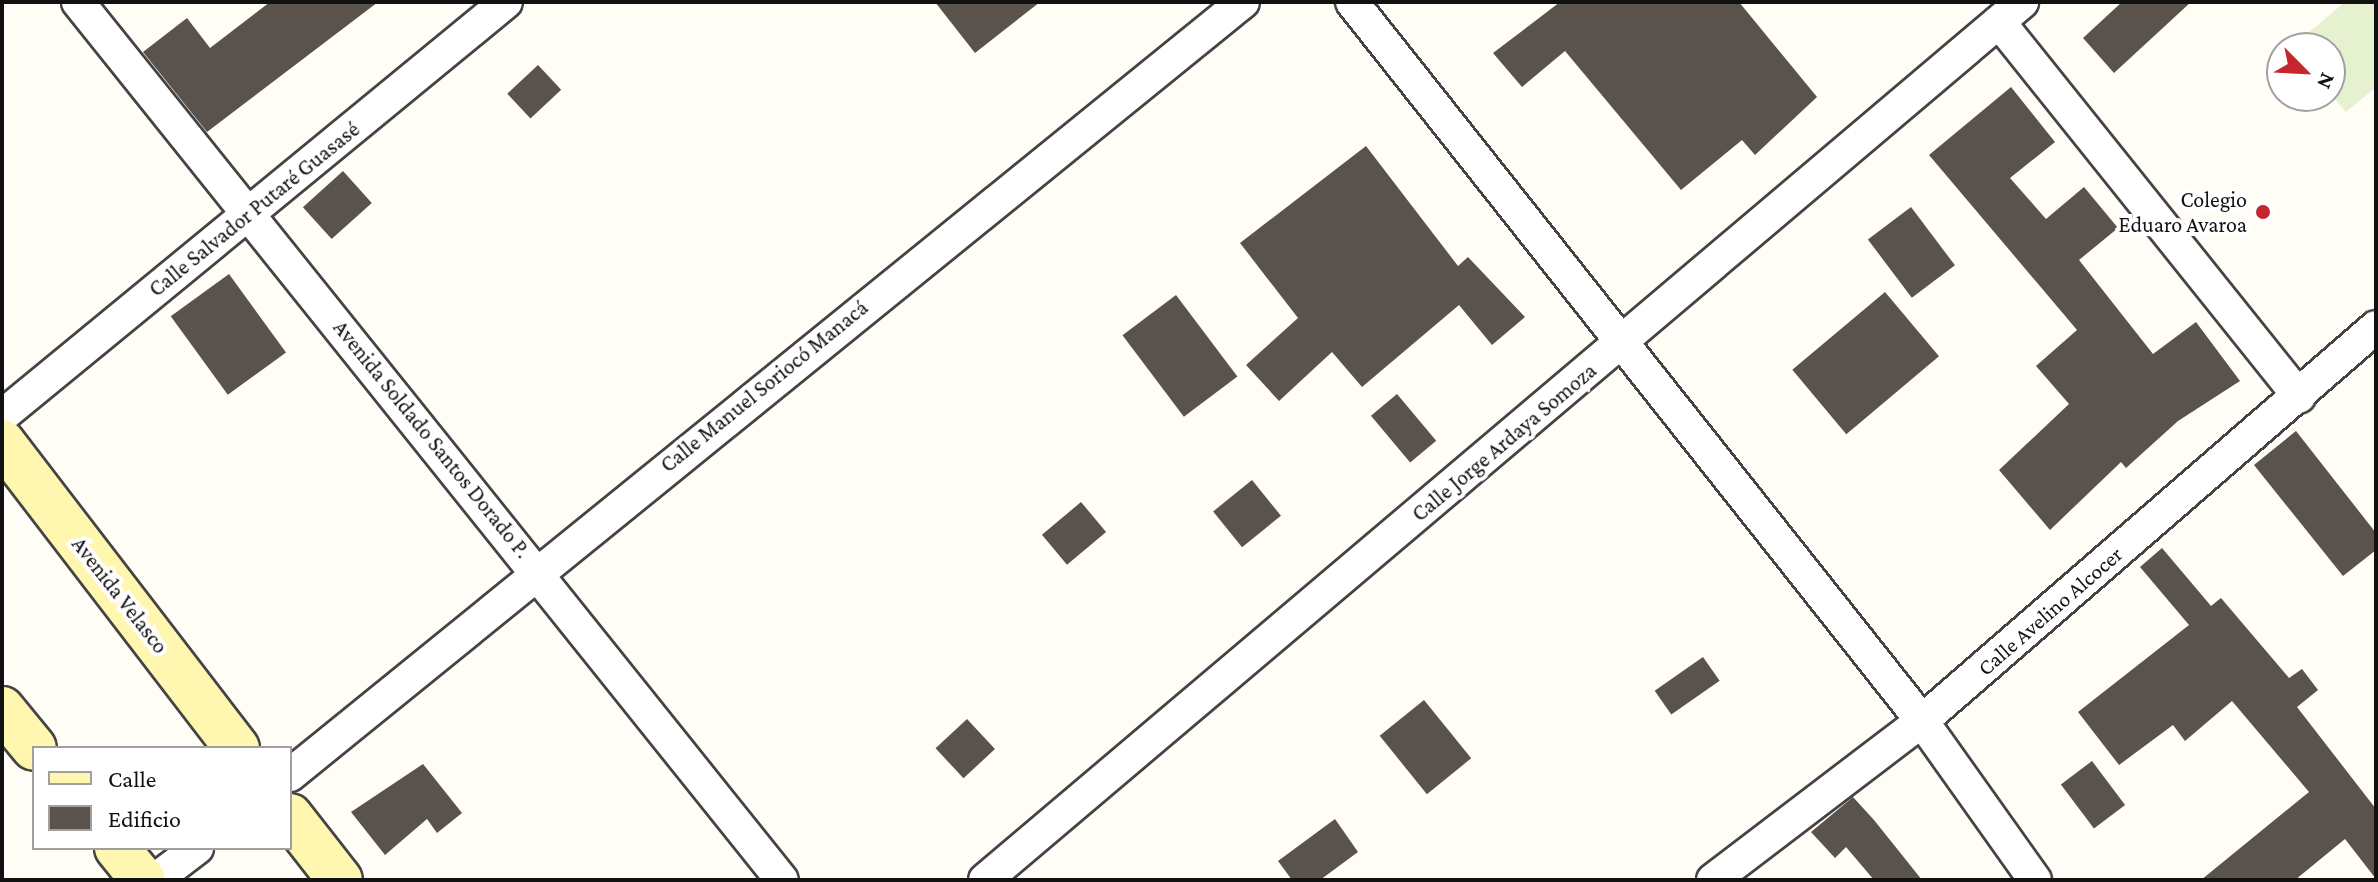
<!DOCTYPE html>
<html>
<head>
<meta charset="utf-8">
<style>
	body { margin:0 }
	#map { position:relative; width:2378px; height:882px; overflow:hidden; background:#fffdf5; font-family:"Crimson Pro",serif }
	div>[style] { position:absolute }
	.pitch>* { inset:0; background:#e6f2cf }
	.building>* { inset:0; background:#5a524d; transform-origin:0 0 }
	.roads { filter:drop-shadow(2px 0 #444) drop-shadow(-2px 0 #444) drop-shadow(0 2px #444) drop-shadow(0 -2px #444) }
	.street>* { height:32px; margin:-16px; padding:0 16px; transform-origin:16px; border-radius:16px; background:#fff }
	.secondary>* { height:44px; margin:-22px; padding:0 22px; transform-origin:22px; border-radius:22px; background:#fff6b0 }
	.dots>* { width:22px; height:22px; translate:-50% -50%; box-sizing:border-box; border:4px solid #fff; border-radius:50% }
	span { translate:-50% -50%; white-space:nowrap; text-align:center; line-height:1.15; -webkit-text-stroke:8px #fff; paint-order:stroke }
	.poi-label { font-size:22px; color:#111 }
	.right { translate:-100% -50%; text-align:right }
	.street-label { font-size:22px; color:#111 }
	.frame { position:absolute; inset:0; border:4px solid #111; pointer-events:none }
	.legend { position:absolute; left:32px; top:746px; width:260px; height:104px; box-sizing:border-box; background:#fff; border:2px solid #a0a0a0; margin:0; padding:10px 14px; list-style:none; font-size:24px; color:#111 }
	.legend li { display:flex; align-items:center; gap:16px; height:40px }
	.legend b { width:40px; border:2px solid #a0a0a0 }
	.north { position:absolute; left:2266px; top:32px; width:80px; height:80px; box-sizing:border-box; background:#fff; border:2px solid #a0a0a0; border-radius:50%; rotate:114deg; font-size:22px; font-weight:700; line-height:32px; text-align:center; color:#111 }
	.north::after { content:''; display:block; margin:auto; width:28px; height:36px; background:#c4262e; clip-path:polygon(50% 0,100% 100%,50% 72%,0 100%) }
</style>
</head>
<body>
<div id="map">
	<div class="pitch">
		<i style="clip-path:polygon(2345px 2px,2376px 2px,2376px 87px,2346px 112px,2330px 93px,2330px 48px,2290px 48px)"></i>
	</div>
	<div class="building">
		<i style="clip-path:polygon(270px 2px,378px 2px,207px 132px,143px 52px,187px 18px,210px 48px)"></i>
		<i style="clip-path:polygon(935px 2px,1040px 2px,975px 53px)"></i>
		<i style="clip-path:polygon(1560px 2px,1739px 2px,1817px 97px,1755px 155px,1742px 140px,1681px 190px,1565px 51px,1522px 87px,1493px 53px)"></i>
		<i style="clip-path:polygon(2122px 2px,2191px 2px,2114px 73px,2083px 38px)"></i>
		<i style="left:538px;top:65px;width:34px;height:42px;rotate:47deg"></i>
		<i style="clip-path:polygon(2011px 87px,2055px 142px,2010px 178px,2046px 219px,2084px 187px,2118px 228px,2079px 260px,2153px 354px,2196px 322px,2240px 381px,2178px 421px,2126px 468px,2121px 462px,2050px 530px,1999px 470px,2069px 404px,2036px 366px,2077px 330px,1929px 155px)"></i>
		<i style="clip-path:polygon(1366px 146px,1458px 266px,1468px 257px,1525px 317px,1492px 345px,1459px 305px,1362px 387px,1332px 352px,1279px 401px,1246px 365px,1298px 318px,1240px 243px)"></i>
		<i style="left:343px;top:171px;width:43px;height:54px;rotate:48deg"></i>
		<i style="left:1911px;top:207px;width:73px;height:54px;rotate:53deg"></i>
		<i style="left:229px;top:274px;width:97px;height:72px;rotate:54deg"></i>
		<i style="left:1885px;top:292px;width:84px;height:121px;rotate:50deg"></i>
		<i style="left:1176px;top:295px;width:102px;height:67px;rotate:53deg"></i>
		<i style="left:1397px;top:394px;width:61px;height:34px;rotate:50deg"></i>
		<i style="clip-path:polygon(2296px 431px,2376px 533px,2376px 550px,2343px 576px,2254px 465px)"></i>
		<i style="left:1252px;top:480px;width:46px;height:50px;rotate:51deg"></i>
		<i style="left:1081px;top:502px;width:39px;height:51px;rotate:50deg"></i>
		<i style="clip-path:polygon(2162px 548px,2211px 606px,2221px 598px,2289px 678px,2302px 669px,2318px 690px,2297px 707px,2376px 809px,2376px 879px,2345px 839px,2295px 880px,2201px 880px,2309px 792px,2232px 701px,2185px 741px,2173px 725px,2119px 765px,2078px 712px,2189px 625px,2140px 567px)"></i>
		<i style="left:1703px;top:657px;width:29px;height:59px;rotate:55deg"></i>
		<i style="left:1424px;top:700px;width:75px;height:57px;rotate:51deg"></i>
		<i style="left:967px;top:719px;width:41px;height:43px;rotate:47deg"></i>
		<i style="left:2092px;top:761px;width:55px;height:39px;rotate:53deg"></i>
		<i style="clip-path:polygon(423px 764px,462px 813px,437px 833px,427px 819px,385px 855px,351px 812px)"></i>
		<i style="clip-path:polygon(1853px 797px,1874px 820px,1922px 880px,1874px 880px,1846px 847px,1835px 858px,1811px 832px)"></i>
		<i style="clip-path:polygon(1335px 819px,1358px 852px,1320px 880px,1292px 880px,1278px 861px)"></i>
	</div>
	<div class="roads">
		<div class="street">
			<i style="left:78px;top:2px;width:1125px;rotate:51.28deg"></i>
			<i style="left:1352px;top:2px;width:918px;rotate:51.59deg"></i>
			<i style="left:1922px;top:721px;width:195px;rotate:54.6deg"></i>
			<i style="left:1999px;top:22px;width:480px;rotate:51.3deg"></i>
			<i style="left:2px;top:416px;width:652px;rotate:-39.4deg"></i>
			<i style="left:290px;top:775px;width:1227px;rotate:-39.05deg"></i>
			<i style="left:155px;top:880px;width:53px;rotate:-37.3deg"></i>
			<i style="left:985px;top:880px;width:1359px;rotate:-40.25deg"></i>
			<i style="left:1713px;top:880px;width:263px;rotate:-37.3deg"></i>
			<i style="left:1922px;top:721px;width:601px;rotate:-40.95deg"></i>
		</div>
		<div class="secondary">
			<i style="left:2px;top:442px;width:386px;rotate:52.5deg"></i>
			<i style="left:2px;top:709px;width:50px;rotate:50.6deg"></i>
			<i style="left:290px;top:816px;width:81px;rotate:52deg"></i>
			<i style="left:117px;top:848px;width:41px;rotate:50.9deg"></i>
		</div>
	</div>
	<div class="dots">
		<i style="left:2263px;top:212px;background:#c4262e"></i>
	</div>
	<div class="poi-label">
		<span class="right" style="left:2247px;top:212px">Colegio<br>Eduaro Avaroa</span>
	</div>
	<div class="street-label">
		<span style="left:254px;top:209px;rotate:-39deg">Calle Salvador Putaré Guasasé</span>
		<span style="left:764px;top:386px;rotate:-39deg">Calle Manuel Soriocó Manacá</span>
		<span style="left:432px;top:439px;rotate:51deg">Avenida Soldado Santos Dorado P.</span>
		<span style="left:1504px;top:442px;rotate:-40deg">Calle Jorge Ardaya Somoza</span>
		<span style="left:120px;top:595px;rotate:52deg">Avenida Velasco</span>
		<span style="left:2050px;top:611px;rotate:-41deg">Calle Avelino Alcocer</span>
	</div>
	<div class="frame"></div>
	<ul class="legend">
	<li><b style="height:10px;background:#fff6b0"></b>Calle</li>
	<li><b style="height:22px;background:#5a524d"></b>Edificio</li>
	</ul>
	<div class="north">N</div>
</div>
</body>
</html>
